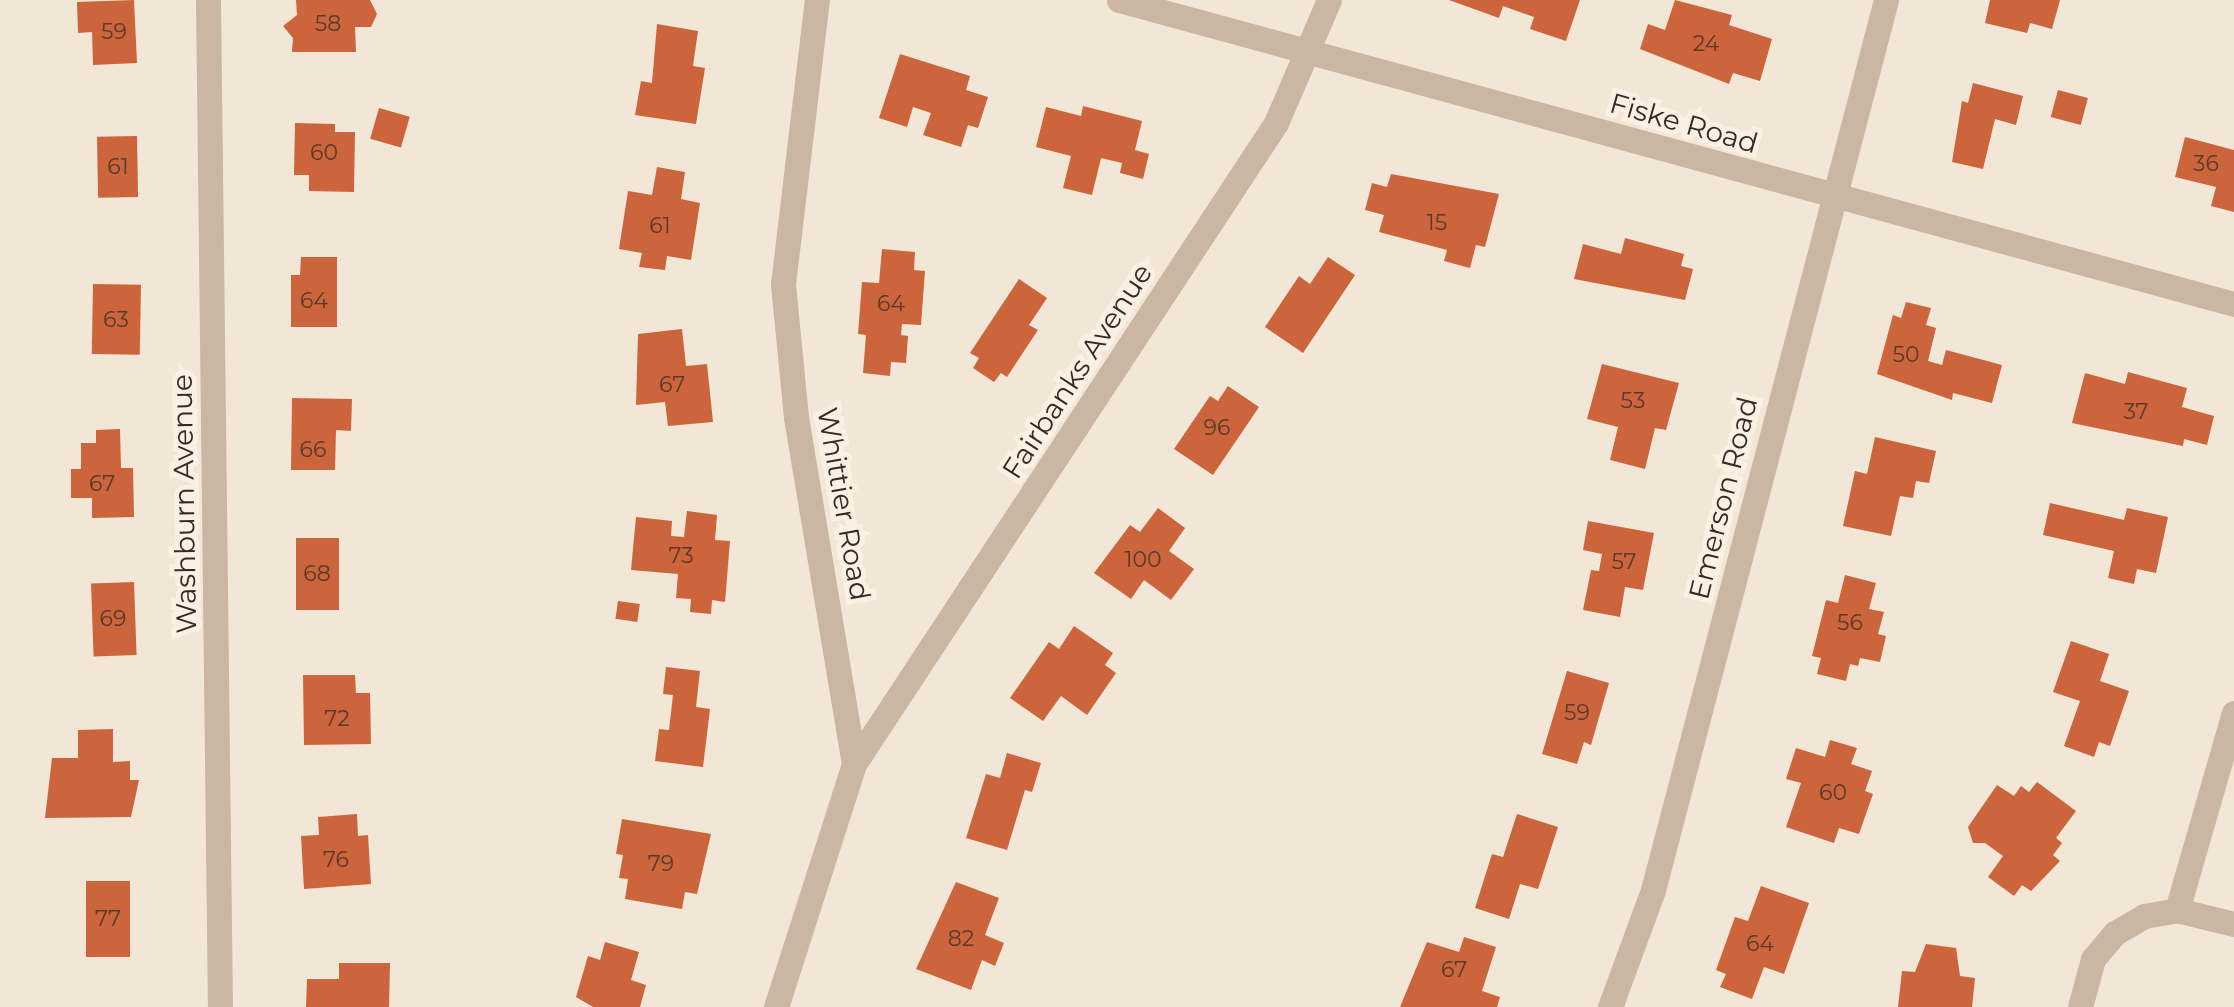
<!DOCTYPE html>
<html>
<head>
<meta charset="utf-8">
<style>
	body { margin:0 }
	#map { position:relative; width:2234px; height:1007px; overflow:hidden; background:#f2e6d6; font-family:Montserrat,sans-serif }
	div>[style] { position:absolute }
	.building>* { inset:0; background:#cc653b; transform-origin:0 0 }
	.minor>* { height:25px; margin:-12.5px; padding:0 12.5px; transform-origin:12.5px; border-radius:12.5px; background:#cab6a2 }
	span { translate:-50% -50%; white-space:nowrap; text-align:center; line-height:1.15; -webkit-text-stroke:10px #faf0e3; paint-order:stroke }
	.number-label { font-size:22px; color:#5a3a2a }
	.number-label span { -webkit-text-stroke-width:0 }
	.street-label { font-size:28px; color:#342b25 }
</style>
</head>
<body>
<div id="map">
	<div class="building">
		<i style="clip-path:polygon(134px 0,137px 63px,93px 65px,92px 32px,78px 33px,77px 2px)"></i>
		<i style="clip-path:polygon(296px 0,370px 0,377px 14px,371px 27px,355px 27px,356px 52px,292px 52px,293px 38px,283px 26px,297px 15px)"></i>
		<i style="clip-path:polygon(1449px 0,1580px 0,1566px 41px,1530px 29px,1534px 17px,1503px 6px,1499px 18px)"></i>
		<i style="clip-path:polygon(1675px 0,1732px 15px,1729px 25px,1772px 39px,1760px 81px,1733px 73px,1729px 84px,1640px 49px,1648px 24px,1665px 30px)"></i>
		<i style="clip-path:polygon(1990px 0,2060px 0,2052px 29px,2030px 23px,2027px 33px,1985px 23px)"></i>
		<i style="clip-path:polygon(657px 24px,698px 31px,693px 66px,705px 68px,696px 124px,635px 115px,641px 81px,652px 83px)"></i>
		<i style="clip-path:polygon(900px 54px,970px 76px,966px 90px,988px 97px,978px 128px,968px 125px,961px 147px,923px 135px,931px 113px,913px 107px,907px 127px,879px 118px)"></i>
		<i style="clip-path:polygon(1973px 83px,2023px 96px,2016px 125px,1995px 119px,1983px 169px,1952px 162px,1962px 101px,1968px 103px)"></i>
		<i style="left:2058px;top:90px;width:31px;height:28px;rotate:15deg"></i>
		<i style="clip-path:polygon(1083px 106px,1142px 121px,1135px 150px,1149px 154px,1143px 179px,1120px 173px,1122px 163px,1101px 158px,1092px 195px,1063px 188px,1071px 156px,1036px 147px,1046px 107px,1081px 116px)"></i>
		<i style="left:379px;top:108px;width:32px;height:32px;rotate:16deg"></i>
		<i style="clip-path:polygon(295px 123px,335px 124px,335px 132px,355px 132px,354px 192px,309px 191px,309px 175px,294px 175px)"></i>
		<i style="left:137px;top:136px;width:61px;height:40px;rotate:89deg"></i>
		<i style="clip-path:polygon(2185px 137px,2234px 150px,2234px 212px,2211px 206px,2216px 187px,2175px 177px)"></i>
		<i style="clip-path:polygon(657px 167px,685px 172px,681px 199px,700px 203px,691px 260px,667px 256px,665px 270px,639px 267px,642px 253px,619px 249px,628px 191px,652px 195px)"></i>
		<i style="clip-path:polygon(1391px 174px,1499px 194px,1485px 247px,1476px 245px,1470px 268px,1444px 261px,1447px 250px,1379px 232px,1384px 215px,1365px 210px,1372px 183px,1387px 187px)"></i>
		<i style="clip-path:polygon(1625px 238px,1684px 254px,1681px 266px,1693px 269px,1685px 300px,1574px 279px,1583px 244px,1621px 254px)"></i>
		<i style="clip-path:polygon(882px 249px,915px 252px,914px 270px,925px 271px,921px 325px,902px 324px,901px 335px,908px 336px,906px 363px,891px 362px,890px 376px,863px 373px,866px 335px,858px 334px,862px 282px,879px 283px)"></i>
		<i style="clip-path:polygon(301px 257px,337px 257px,337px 327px,291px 327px,291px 275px,300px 275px)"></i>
		<i style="clip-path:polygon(1328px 257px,1355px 275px,1303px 353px,1265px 327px,1299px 276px,1310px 284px)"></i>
		<i style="clip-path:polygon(1019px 279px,1047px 298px,1029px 325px,1038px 330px,1007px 377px,1001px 373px,994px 382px,973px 368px,979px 358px,970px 353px)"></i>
		<i style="left:93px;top:284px;width:48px;height:70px;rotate:1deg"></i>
		<i style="clip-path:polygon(1906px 302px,1931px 308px,1926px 325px,1936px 328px,1928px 361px,1942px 365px,1946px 350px,2002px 365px,1992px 403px,1953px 393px,1952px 400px,1877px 374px,1893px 315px,1901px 318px)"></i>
		<i style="clip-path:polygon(682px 329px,686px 366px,707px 364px,713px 422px,668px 426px,665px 402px,636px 405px,638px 334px)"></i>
		<i style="clip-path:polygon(1602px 364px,1679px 383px,1666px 430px,1655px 428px,1645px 469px,1610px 460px,1618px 427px,1587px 419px)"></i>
		<i style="clip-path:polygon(2128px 372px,2187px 388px,2182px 407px,2214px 416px,2207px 445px,2184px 439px,2183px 446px,2072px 423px,2085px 373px,2125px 384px)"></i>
		<i style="clip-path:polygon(1228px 386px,1259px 407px,1213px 475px,1174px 449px,1210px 396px,1218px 401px)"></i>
		<i style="clip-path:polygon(292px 398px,352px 399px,351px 431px,336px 430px,335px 470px,291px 470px)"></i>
		<i style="clip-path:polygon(120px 429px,121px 468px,133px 468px,134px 517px,92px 518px,92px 498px,71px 498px,71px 469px,81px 469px,81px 443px,96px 443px,96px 430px)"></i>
		<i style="clip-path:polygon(1875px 437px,1936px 451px,1929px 483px,1916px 481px,1913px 498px,1900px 496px,1891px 536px,1843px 526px,1855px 471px,1867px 474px)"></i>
		<i style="clip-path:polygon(2050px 503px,2124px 520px,2127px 508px,2168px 517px,2156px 573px,2137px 569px,2134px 584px,2108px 578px,2114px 551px,2043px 535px)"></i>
		<i style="clip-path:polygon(1158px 508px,1185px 528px,1169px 551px,1194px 569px,1171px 600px,1144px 580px,1131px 599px,1094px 573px,1130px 525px,1140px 532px)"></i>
		<i style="clip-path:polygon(687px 511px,717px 515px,715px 540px,730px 541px,725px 602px,712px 600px,711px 614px,690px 612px,691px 599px,676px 598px,678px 574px,631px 570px,636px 517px,672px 521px,671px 536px,684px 537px)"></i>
		<i style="clip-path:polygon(1588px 521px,1654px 533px,1643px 590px,1625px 587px,1620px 617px,1583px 610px,1591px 570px,1599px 571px,1602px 554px,1583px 550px)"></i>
		<i style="left:296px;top:538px;width:43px;height:72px"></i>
		<i style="clip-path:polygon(1845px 575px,1876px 583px,1869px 609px,1884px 612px,1878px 634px,1886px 636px,1880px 662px,1860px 658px,1858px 666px,1850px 664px,1846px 681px,1817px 674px,1821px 658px,1812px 656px,1826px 600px,1838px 603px)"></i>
		<i style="left:134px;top:582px;width:73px;height:43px;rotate:88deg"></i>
		<i style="left:618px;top:601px;width:22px;height:18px;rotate:8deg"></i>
		<i style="clip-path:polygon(1074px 626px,1113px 653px,1105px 665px,1116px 673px,1087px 715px,1061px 696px,1043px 721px,1010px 698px,1049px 642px,1059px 649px)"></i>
		<i style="clip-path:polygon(2071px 641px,2109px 654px,2100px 681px,2129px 691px,2110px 746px,2099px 742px,2094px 757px,2064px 746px,2080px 701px,2053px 692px)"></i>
		<i style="clip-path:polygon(666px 667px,700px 671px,696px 707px,710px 709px,703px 767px,655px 761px,659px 729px,669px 730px,673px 695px,663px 694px)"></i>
		<i style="clip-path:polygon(1567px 671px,1609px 683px,1591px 745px,1584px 742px,1577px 764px,1542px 754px)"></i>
		<i style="clip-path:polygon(303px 675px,355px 675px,356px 693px,370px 693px,371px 744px,304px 745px)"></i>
		<i style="clip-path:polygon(113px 729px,113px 762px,130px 761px,130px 780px,139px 780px,131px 817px,45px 818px,52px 758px,78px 758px,78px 730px)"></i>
		<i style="clip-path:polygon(1830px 740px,1857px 748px,1851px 764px,1872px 771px,1865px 791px,1873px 794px,1859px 834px,1839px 828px,1834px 843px,1786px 827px,1801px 783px,1786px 779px,1796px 748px,1825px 757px)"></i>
		<i style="clip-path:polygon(1007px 753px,1041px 763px,1032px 792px,1025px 790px,1007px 850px,966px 838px,986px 774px,1000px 778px)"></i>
		<i style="clip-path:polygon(2037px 782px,2076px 811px,2056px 838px,2062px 843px,2053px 855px,2060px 861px,2031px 891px,2022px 885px,2014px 896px,1988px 877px,2003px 856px,1985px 843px,1973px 843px,1968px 827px,1997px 785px,2014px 796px,2021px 786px,2029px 792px)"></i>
		<i style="clip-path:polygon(357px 814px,358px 836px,368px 835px,371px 884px,304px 889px,301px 836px,319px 835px,318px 817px)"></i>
		<i style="clip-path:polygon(1517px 814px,1558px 827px,1538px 889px,1520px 884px,1509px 919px,1475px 908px,1492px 854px,1503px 857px)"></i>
		<i style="clip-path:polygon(622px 819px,711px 834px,697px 894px,685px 892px,682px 909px,625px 899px,628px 879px,619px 878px,623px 855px,616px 854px)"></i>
		<i style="left:86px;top:881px;width:44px;height:76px"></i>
		<i style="clip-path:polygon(956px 882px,999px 898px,985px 935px,1004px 943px,995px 966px,982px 960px,971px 990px,916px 969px)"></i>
		<i style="clip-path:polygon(1761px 886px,1809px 903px,1784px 974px,1764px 967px,1752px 999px,1720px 987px,1726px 974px,1716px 970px,1735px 917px,1748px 921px)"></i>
		<i style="clip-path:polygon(1464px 937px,1496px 947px,1482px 991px,1500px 997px,1497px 1007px,1400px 1007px,1427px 942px,1459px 952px)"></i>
		<i style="clip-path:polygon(605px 942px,639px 952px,631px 980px,646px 985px,640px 1007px,593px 1007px,576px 997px,588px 956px,600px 960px)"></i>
		<i style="clip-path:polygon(1926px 944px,1956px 948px,1960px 976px,1975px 978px,1972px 1007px,1898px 1007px,1902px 971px,1915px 972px)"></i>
		<i style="clip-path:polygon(339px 963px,390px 963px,389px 1007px,306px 1007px,307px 979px,339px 979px)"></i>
	</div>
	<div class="minor">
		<i style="left:208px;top:0;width:1007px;rotate:89.32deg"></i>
		<i style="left:1119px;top:0;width:1156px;rotate:15.25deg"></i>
		<i style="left:854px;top:764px;width:767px;rotate:-56.64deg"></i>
		<i style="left:1276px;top:123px;width:134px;rotate:-66.7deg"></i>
		<i style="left:2177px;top:910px;width:205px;rotate:-73.9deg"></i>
		<i style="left:776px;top:1007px;width:255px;rotate:-72.2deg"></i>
		<i style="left:854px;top:764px;width:352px;rotate:-99.5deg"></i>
		<i style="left:796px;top:417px;width:134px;rotate:-95.6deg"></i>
		<i style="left:783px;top:284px;width:286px;rotate:-83.2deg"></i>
		<i style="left:1610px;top:1007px;width:125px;rotate:-69.8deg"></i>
		<i style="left:1653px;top:890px;width:920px;rotate:-75.33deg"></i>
		<i style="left:2080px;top:1007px;width:50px;rotate:-74.8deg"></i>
		<i style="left:2093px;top:959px;width:34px;rotate:-50deg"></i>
		<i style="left:2115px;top:933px;width:34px;rotate:-30deg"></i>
		<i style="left:2144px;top:916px;width:34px;rotate:-10deg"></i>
		<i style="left:2177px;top:910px;width:59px;rotate:13.8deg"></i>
	</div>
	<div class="number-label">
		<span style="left:328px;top:24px">58</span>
		<span style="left:114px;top:32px">59</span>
		<span style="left:1706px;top:44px">24</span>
		<span style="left:324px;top:153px">60</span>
		<span style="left:2206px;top:164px">36</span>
		<span style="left:118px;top:167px">61</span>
		<span style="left:1437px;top:223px">15</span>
		<span style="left:660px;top:226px">61</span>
		<span style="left:314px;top:301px">64</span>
		<span style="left:891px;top:304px">64</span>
		<span style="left:116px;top:320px">63</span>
		<span style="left:1906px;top:355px">50</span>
		<span style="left:672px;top:385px">67</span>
		<span style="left:1633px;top:401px">53</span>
		<span style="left:2136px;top:412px">37</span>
		<span style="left:1217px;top:428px">96</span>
		<span style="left:313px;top:450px">66</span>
		<span style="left:102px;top:484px">67</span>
		<span style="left:681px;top:556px">73</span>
		<span style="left:1143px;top:560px">100</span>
		<span style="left:1624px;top:562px">57</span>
		<span style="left:317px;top:574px">68</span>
		<span style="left:113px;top:619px">69</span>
		<span style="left:1850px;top:623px">56</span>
		<span style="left:1577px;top:713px">59</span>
		<span style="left:337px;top:719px">72</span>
		<span style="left:1833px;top:793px">60</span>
		<span style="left:336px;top:860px">76</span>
		<span style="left:661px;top:864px">79</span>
		<span style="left:108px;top:919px">77</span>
		<span style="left:961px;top:939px">82</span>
		<span style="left:1760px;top:944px">64</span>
		<span style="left:1454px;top:970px">67</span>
	</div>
	<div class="street-label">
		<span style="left:1684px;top:123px;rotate:16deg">Fiske Road</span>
		<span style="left:1077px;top:371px;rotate:-57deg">Fairbanks Avenue</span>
		<span style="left:1723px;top:498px;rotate:-76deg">Emerson Road</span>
		<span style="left:184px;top:504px;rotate:-91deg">Washburn Avenue</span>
		<span style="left:844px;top:504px;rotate:80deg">Whittier Road</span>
	</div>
</div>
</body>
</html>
